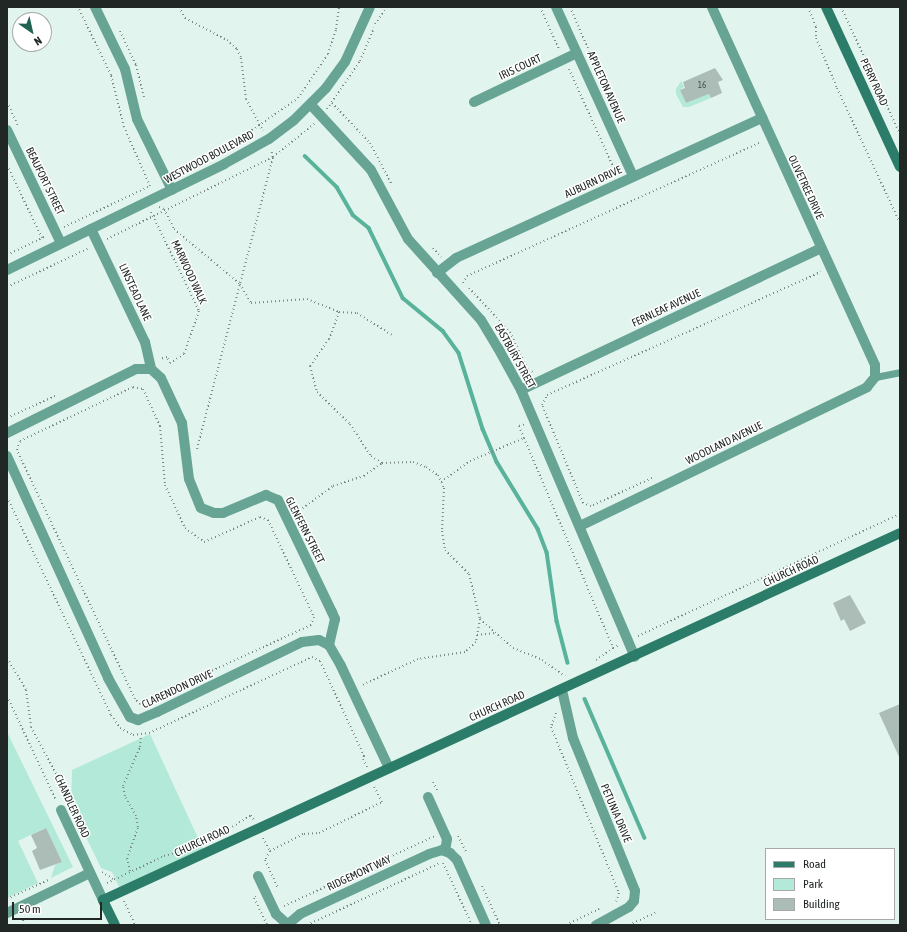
<!DOCTYPE html>
<html>
<head>
<meta charset="utf-8">
<style>
	body { margin:0 }
	#map { position:relative; width:907px; height:932px; overflow:hidden; background:#e2f4ee; font-family:"Asap Condensed",sans-serif }
	div>[style] { position:absolute }
	.green>* { inset:0; background:#b2e9d8 }
	.stream>* { height:3.5px; margin:-1.75px; padding:0 1.75px; transform-origin:1.75px; border-radius:1.75px; background:#59b39b }
	.building>* { inset:0; background:#acbdb7 }
	.path>* { height:2px; margin-top:-1px; transform-origin:0; background:repeating-linear-gradient(90deg,#7c8885 0 1px,transparent 0 4px) }
	.service>* { height:7px; margin:-3.5px; padding:0 3.5px; transform-origin:3.5px; border-radius:3.5px; background:#67a493 }
	.minor>* { height:10px; margin:-5px; padding:0 5px; transform-origin:5px; border-radius:5px; background:#67a493 }
	.secondary>* { height:10px; margin:-5px; padding:0 5px; transform-origin:5px; border-radius:5px; background:#2b7c68 }
	span { translate:-50% -50%; white-space:nowrap; text-align:center; line-height:1.15; -webkit-text-stroke:3px #fff; paint-order:stroke }
	.number-label { font-size:9px; color:#434c4a }
	.number-label span { -webkit-text-stroke-width:0 }
	.street-label { font-size:11px; color:#202725 }
	.frame { position:absolute; inset:0; border:8px solid #202725; pointer-events:none }
	.legend { position:absolute; left:765px; top:848px; width:130px; height:72px; box-sizing:border-box; background:#fff; border:1px solid #a6a9a8; margin:0; padding:5px 7px; list-style:none; font-size:12px; color:#202725 }
	.legend li { display:flex; align-items:center; gap:8px; height:20px }
	.legend b { width:20px; border:1px solid #a6a9a8 }
	.north { position:absolute; left:12px; top:12px; width:40px; height:40px; box-sizing:border-box; background:#fff; border:1px solid #a6a9a8; border-radius:50%; rotate:146deg; font-size:11px; font-weight:700; line-height:16px; text-align:center; color:#202725 }
	.north::after { content:''; display:block; margin:auto; width:14px; height:18px; background:#206353; clip-path:polygon(50% 0,100% 100%,50% 72%,0 100%) }
	.scale { position:absolute; left:12px; top:902px; width:90px; height:18px; box-sizing:border-box; border:2px solid #202725; border-top:0; padding-left:5px; font-size:12px; line-height:14px; white-space:nowrap; color:#202725; -webkit-text-stroke:3px #fff; paint-order:stroke }
</style>
</head>
<body>
<div id="map">
	<div class="green">
		<i style="clip-path:polygon(681px 81px,684px 87px,680px 90px,686px 103px,709px 94px,711px 98px,689px 107px,683px 107px,676px 94px,676px 89px)"></i>
		<i style="clip-path:polygon(7px 732px,73px 867px,51px 878px,55px 865px,62px 862px,45px 828px,18px 841px,38px 883px,7px 898px)"></i>
		<i style="clip-path:polygon(150px 734px,204px 851px,120px 889px,112px 872px,101px 868px,71px 806px,72px 770px)"></i>
	</div>
	<div class="stream">
		<i style="left:305px;top:156px;width:45px;rotate:44.1deg"></i>
		<i style="left:337px;top:187px;width:32px;rotate:60deg"></i>
		<i style="left:353px;top:215px;width:21px;rotate:39deg"></i>
		<i style="left:369px;top:228px;width:78px;rotate:64.1deg"></i>
		<i style="left:403px;top:298px;width:52px;rotate:39.5deg"></i>
		<i style="left:443px;top:331px;width:27px;rotate:54deg"></i>
		<i style="left:459px;top:353px;width:80px;rotate:72.5deg"></i>
		<i style="left:483px;top:429px;width:36px;rotate:67deg"></i>
		<i style="left:497px;top:462px;width:79px;rotate:58.5deg"></i>
		<i style="left:538px;top:529px;width:25px;rotate:69deg"></i>
		<i style="left:547px;top:552px;width:70px;rotate:81.8deg"></i>
		<i style="left:557px;top:621px;width:43px;rotate:75.3deg"></i>
		<i style="left:585px;top:699px;width:151px;rotate:66.7deg"></i>
	</div>
	<div class="building">
		<i style="clip-path:polygon(715px 68px,723px 80px,718px 82px,722px 93px,711px 98px,709px 94px,686px 103px,680px 90px,685px 88px,683px 82px)"></i>
		<i style="clip-path:polygon(850px 595px,866px 623px,850px 631px,844px 619px,841px 621px,833px 603px)"></i>
		<i style="clip-path:polygon(900px 704px,900px 759px,879px 713px)"></i>
		<i style="clip-path:polygon(46px 828px,62px 862px,40px 870px,32px 851px,37px 848px,31px 835px)"></i>
	</div>
	<div class="path">
		<i style="left:179px;top:7px;width:13px;rotate:61deg"></i>
		<i style="left:185px;top:18px;width:47px;rotate:27.6deg"></i>
		<i style="left:227px;top:40px;width:13px;rotate:42deg"></i>
		<i style="left:237px;top:49px;width:10px;rotate:66deg"></i>
		<i style="left:241px;top:58px;width:41px;rotate:83deg"></i>
		<i style="left:246px;top:99px;width:36px;rotate:62deg"></i>
		<i style="left:540px;top:7px;width:46px;rotate:65.7deg"></i>
		<i style="left:570px;top:7px;width:50px;rotate:66.5deg"></i>
		<i style="left:808px;top:7px;width:22px;rotate:68deg"></i>
		<i style="left:816px;top:27px;width:11px;rotate:90deg"></i>
		<i style="left:816px;top:38px;width:54px;rotate:67.2deg"></i>
		<i style="left:837px;top:88px;width:149px;rotate:65deg"></i>
		<i style="left:841px;top:7px;width:140px;rotate:65.1deg"></i>
		<i style="left:375px;top:24px;width:21px;rotate:-55deg"></i>
		<i style="left:120px;top:31px;width:38px;rotate:65deg"></i>
		<i style="left:136px;top:65px;width:36px;rotate:76deg"></i>
		<i style="left:569px;top:69px;width:114px;rotate:65.7deg"></i>
		<i style="left:7px;top:102px;width:26px;rotate:65deg"></i>
		<i style="left:332px;top:103px;width:55px;rotate:46.5deg"></i>
		<i style="left:370px;top:143px;width:47px;rotate:62.4deg"></i>
		<i style="left:327px;top:109px;width:58px;rotate:-55.5deg"></i>
		<i style="left:360px;top:61px;width:36px;rotate:-67deg"></i>
		<i style="left:7px;top:165px;width:81px;rotate:64.4deg"></i>
		<i style="left:175px;top:170px;width:5px;rotate:22deg"></i>
		<i style="left:180px;top:172px;width:43px;rotate:-26deg"></i>
		<i style="left:219px;top:153px;width:96px;rotate:-34.8deg"></i>
		<i style="left:298px;top:98px;width:53px;rotate:-55.7deg"></i>
		<i style="left:328px;top:54px;width:26px;rotate:-72deg"></i>
		<i style="left:336px;top:29px;width:22px;rotate:-82deg"></i>
		<i style="left:159px;top:207px;width:5px;rotate:22deg"></i>
		<i style="left:164px;top:209px;width:22px;rotate:63deg"></i>
		<i style="left:174px;top:229px;width:86px;rotate:39.8deg"></i>
		<i style="left:240px;top:284px;width:22px;rotate:60deg"></i>
		<i style="left:251px;top:303px;width:56px;rotate:-4.1deg"></i>
		<i style="left:307px;top:299px;width:35px;rotate:22deg"></i>
		<i style="left:339px;top:312px;width:29px;rotate:110deg"></i>
		<i style="left:329px;top:339px;width:33px;rotate:125deg"></i>
		<i style="left:310px;top:366px;width:27px;rotate:75deg"></i>
		<i style="left:317px;top:392px;width:46px;rotate:44.1deg"></i>
		<i style="left:350px;top:424px;width:38px;rotate:57deg"></i>
		<i style="left:371px;top:456px;width:13px;rotate:32deg"></i>
		<i style="left:382px;top:463px;width:31px;rotate:-2deg"></i>
		<i style="left:413px;top:462px;width:14px;rotate:21deg"></i>
		<i style="left:426px;top:467px;width:14px;rotate:34deg"></i>
		<i style="left:438px;top:475px;width:14px;rotate:65deg"></i>
		<i style="left:444px;top:488px;width:43px;rotate:92.7deg"></i>
		<i style="left:442px;top:531px;width:19px;rotate:81deg"></i>
		<i style="left:445px;top:550px;width:34px;rotate:45deg"></i>
		<i style="left:469px;top:574px;width:46px;rotate:76.3deg"></i>
		<i style="left:480px;top:619px;width:23px;rotate:100deg"></i>
		<i style="left:476px;top:642px;width:15px;rotate:138deg"></i>
		<i style="left:465px;top:652px;width:48px;rotate:171.5deg"></i>
		<i style="left:418px;top:659px;width:62px;rotate:155.1deg"></i>
		<i style="left:151px;top:212px;width:110px;rotate:64.1deg"></i>
		<i style="left:199px;top:311px;width:46px;rotate:109.2deg"></i>
		<i style="left:184px;top:354px;width:17px;rotate:147deg"></i>
		<i style="left:170px;top:363px;width:7px;rotate:-117deg"></i>
		<i style="left:167px;top:357px;width:8px;rotate:166deg"></i>
		<i style="left:64px;top:227px;width:95px;rotate:-25.5deg"></i>
		<i style="left:150px;top:186px;width:64px;rotate:-113.8deg"></i>
		<i style="left:124px;top:127px;width:54px;rotate:-104deg"></i>
		<i style="left:111px;top:75px;width:76px;rotate:-115.9deg"></i>
		<i style="left:107px;top:239px;width:185px;rotate:-26.3deg"></i>
		<i style="left:273px;top:157px;width:53px;rotate:-38.8deg"></i>
		<i style="left:433px;top:248px;width:12px;rotate:48deg"></i>
		<i style="left:7px;top:255px;width:43px;rotate:-26deg"></i>
		<i style="left:463px;top:283px;width:8px;rotate:-60deg"></i>
		<i style="left:467px;top:276px;width:323px;rotate:-24.5deg"></i>
		<i style="left:7px;top:287px;width:91px;rotate:-25.4deg"></i>
		<i style="left:469px;top:288px;width:60px;rotate:47deg"></i>
		<i style="left:510px;top:332px;width:42px;rotate:64.7deg"></i>
		<i style="left:528px;top:370px;width:5px;rotate:22deg"></i>
		<i style="left:339px;top:312px;width:18px;rotate:3deg"></i>
		<i style="left:357px;top:313px;width:41px;rotate:32.2deg"></i>
		<i style="left:133px;top:387px;width:10px;rotate:11deg"></i>
		<i style="left:143px;top:389px;width:41px;rotate:65.3deg"></i>
		<i style="left:160px;top:426px;width:59px;rotate:85.2deg"></i>
		<i style="left:165px;top:485px;width:47px;rotate:65.1deg"></i>
		<i style="left:185px;top:528px;width:24px;rotate:36deg"></i>
		<i style="left:204px;top:542px;width:61px;rotate:-24.1deg"></i>
		<i style="left:260px;top:517px;width:9px;rotate:21deg"></i>
		<i style="left:268px;top:520px;width:107px;rotate:64.6deg"></i>
		<i style="left:314px;top:617px;width:9px;rotate:111deg"></i>
		<i style="left:311px;top:625px;width:188px;rotate:155.2deg"></i>
		<i style="left:140px;top:704px;width:7px;rotate:-135deg"></i>
		<i style="left:135px;top:699px;width:276px;rotate:-115.4deg"></i>
		<i style="left:17px;top:450px;width:9px;rotate:-72deg"></i>
		<i style="left:20px;top:441px;width:125px;rotate:-25.5deg"></i>
		<i style="left:7px;top:418px;width:53px;rotate:-24.6deg"></i>
		<i style="left:524px;top:438px;width:13px;rotate:-113deg"></i>
		<i style="left:519px;top:426px;width:6px;rotate:-18deg"></i>
		<i style="left:197px;top:449px;width:302px;rotate:-75.4deg"></i>
		<i style="left:273px;top:157px;width:8px;rotate:-104deg"></i>
		<i style="left:652px;top:478px;width:67px;rotate:155.3deg"></i>
		<i style="left:591px;top:506px;width:9px;rotate:-159deg"></i>
		<i style="left:583px;top:503px;width:106px;rotate:-112.7deg"></i>
		<i style="left:542px;top:405px;width:11px;rotate:-63deg"></i>
		<i style="left:547px;top:395px;width:300px;rotate:-24.2deg"></i>
		<i style="left:441px;top:482px;width:36px;rotate:-36deg"></i>
		<i style="left:470px;top:461px;width:59px;rotate:-23.1deg"></i>
		<i style="left:524px;top:438px;width:228px;rotate:67deg"></i>
		<i style="left:613px;top:648px;width:7px;rotate:-27deg"></i>
		<i style="left:7px;top:497px;width:242px;rotate:64.5deg"></i>
		<i style="left:111px;top:715px;width:16px;rotate:55deg"></i>
		<i style="left:120px;top:728px;width:15px;rotate:28deg"></i>
		<i style="left:133px;top:735px;width:16px;rotate:-7deg"></i>
		<i style="left:149px;top:733px;width:180px;rotate:-25deg"></i>
		<i style="left:312px;top:657px;width:9px;rotate:27deg"></i>
		<i style="left:320px;top:661px;width:105px;rotate:65.1deg"></i>
		<i style="left:364px;top:756px;width:3px;rotate:108deg"></i>
		<i style="left:363px;top:759px;width:9px;rotate:63deg"></i>
		<i style="left:296px;top:513px;width:46px;rotate:-36.1deg"></i>
		<i style="left:333px;top:486px;width:33px;rotate:-18deg"></i>
		<i style="left:364px;top:476px;width:22px;rotate:-36deg"></i>
		<i style="left:480px;top:619px;width:44px;rotate:41.3deg"></i>
		<i style="left:513px;top:648px;width:31px;rotate:22deg"></i>
		<i style="left:542px;top:660px;width:28px;rotate:35deg"></i>
		<i style="left:477px;top:635px;width:18px;rotate:-6deg"></i>
		<i style="left:638px;top:636px;width:289px;rotate:-25deg"></i>
		<i style="left:7px;top:658px;width:37px;rotate:59deg"></i>
		<i style="left:26px;top:690px;width:37px;rotate:82deg"></i>
		<i style="left:31px;top:727px;width:81px;rotate:61.8deg"></i>
		<i style="left:69px;top:798px;width:5px;rotate:90deg"></i>
		<i style="left:596px;top:660px;width:21px;rotate:-35deg"></i>
		<i style="left:7px;top:696px;width:115px;rotate:64.8deg"></i>
		<i style="left:556px;top:713px;width:15px;rotate:110deg"></i>
		<i style="left:551px;top:727px;width:179px;rotate:67.7deg"></i>
		<i style="left:619px;top:893px;width:9px;rotate:108deg"></i>
		<i style="left:433px;top:782px;width:9px;rotate:63deg"></i>
		<i style="left:229px;top:829px;width:26px;rotate:-32deg"></i>
		<i style="left:251px;top:815px;width:6px;rotate:59deg"></i>
		<i style="left:458px;top:836px;width:18px;rotate:63deg"></i>
		<i style="left:263px;top:838px;width:15px;rotate:62deg"></i>
		<i style="left:270px;top:851px;width:38px;rotate:-27deg"></i>
		<i style="left:304px;top:834px;width:15px;rotate:-4deg"></i>
		<i style="left:319px;top:833px;width:70px;rotate:-26.2deg"></i>
		<i style="left:382px;top:802px;width:18px;rotate:-117deg"></i>
		<i style="left:270px;top:851px;width:10px;rotate:119deg"></i>
		<i style="left:265px;top:860px;width:29px;rotate:65deg"></i>
		<i style="left:277px;top:886px;width:3px;rotate:135deg"></i>
		<i style="left:443px;top:863px;width:68px;rotate:64.9deg"></i>
		<i style="left:130px;top:871px;width:12px;rotate:-104deg"></i>
		<i style="left:127px;top:859px;width:34px;rotate:-71deg"></i>
		<i style="left:138px;top:827px;width:11px;rotate:-100deg"></i>
		<i style="left:136px;top:816px;width:23px;rotate:-119deg"></i>
		<i style="left:125px;top:796px;width:10px;rotate:-101deg"></i>
		<i style="left:123px;top:786px;width:43px;rotate:-66.4deg"></i>
		<i style="left:140px;top:747px;width:12px;rotate:-85deg"></i>
		<i style="left:102px;top:872px;width:13px;rotate:32deg"></i>
		<i style="left:107px;top:883px;width:63px;rotate:-25.3deg"></i>
		<i style="left:164px;top:856px;width:19px;rotate:-16deg"></i>
		<i style="left:482px;top:886px;width:43px;rotate:65.2deg"></i>
		<i style="left:256px;top:896px;width:3px;rotate:135deg"></i>
		<i style="left:254px;top:898px;width:30px;rotate:64deg"></i>
		<i style="left:7px;top:899px;width:45px;rotate:-24.9deg"></i>
		<i style="left:124px;top:901px;width:26px;rotate:65deg"></i>
		<i style="left:284px;top:906px;width:166px;rotate:-24.9deg"></i>
		<i style="left:22px;top:925px;width:8px;rotate:-76deg"></i>
		<i style="left:307px;top:925px;width:145px;rotate:-25deg"></i>
		<i style="left:566px;top:925px;width:37px;rotate:-26deg"></i>
		<i style="left:629px;top:925px;width:29px;rotate:-25deg"></i>
	</div>
	<div class="service">
		<i style="left:875px;top:377px;width:25px;rotate:-11deg"></i>
	</div>
	<div class="minor">
		<i style="left:95px;top:7px;width:69px;rotate:64.2deg"></i>
		<i style="left:125px;top:69px;width:51px;rotate:76.5deg"></i>
		<i style="left:137px;top:119px;width:79px;rotate:63.8deg"></i>
		<i style="left:556px;top:7px;width:186px;rotate:65.5deg"></i>
		<i style="left:474px;top:102px;width:114px;rotate:-25.4deg"></i>
		<i style="left:311px;top:105px;width:88px;rotate:47.3deg"></i>
		<i style="left:371px;top:170px;width:78px;rotate:61.8deg"></i>
		<i style="left:408px;top:239px;width:109px;rotate:48deg"></i>
		<i style="left:481px;top:320px;width:33px;rotate:59deg"></i>
		<i style="left:498px;top:348px;width:48px;rotate:61.3deg"></i>
		<i style="left:521px;top:390px;width:290px;rotate:66.9deg"></i>
		<i style="left:7px;top:130px;width:125px;rotate:64.5deg"></i>
		<i style="left:91px;top:229px;width:125px;rotate:64.5deg"></i>
		<i style="left:145px;top:342px;width:28px;rotate:77deg"></i>
		<i style="left:7px;top:270px;width:242px;rotate:-26deg"></i>
		<i style="left:224px;top:164px;width:51px;rotate:-29.1deg"></i>
		<i style="left:269px;top:139px;width:31px;rotate:-37deg"></i>
		<i style="left:294px;top:120px;width:45px;rotate:-45deg"></i>
		<i style="left:326px;top:88px;width:32px;rotate:-54deg"></i>
		<i style="left:345px;top:62px;width:60px;rotate:-65.6deg"></i>
		<i style="left:437px;top:273px;width:24px;rotate:-38deg"></i>
		<i style="left:456px;top:258px;width:337px;rotate:-24.6deg"></i>
		<i style="left:521px;top:390px;width:332px;rotate:-25.3deg"></i>
		<i style="left:7px;top:433px;width:144px;rotate:-26.4deg"></i>
		<i style="left:136px;top:369px;width:15px"></i>
		<i style="left:151px;top:369px;width:13px;rotate:42deg"></i>
		<i style="left:161px;top:378px;width:50px;rotate:65deg"></i>
		<i style="left:182px;top:423px;width:56px;rotate:82.9deg"></i>
		<i style="left:189px;top:479px;width:31px;rotate:68deg"></i>
		<i style="left:201px;top:508px;width:14px;rotate:21deg"></i>
		<i style="left:214px;top:513px;width:9px"></i>
		<i style="left:223px;top:513px;width:47px;rotate:-22.7deg"></i>
		<i style="left:266px;top:495px;width:13px;rotate:23deg"></i>
		<i style="left:278px;top:500px;width:124px;rotate:64.3deg"></i>
		<i style="left:332px;top:612px;width:8px;rotate:67deg"></i>
		<i style="left:335px;top:619px;width:27px;rotate:103deg"></i>
		<i style="left:7px;top:456px;width:244px;rotate:65.5deg"></i>
		<i style="left:108px;top:678px;width:45px;rotate:60.6deg"></i>
		<i style="left:130px;top:717px;width:9px;rotate:21deg"></i>
		<i style="left:138px;top:720px;width:21px;rotate:-23deg"></i>
		<i style="left:157px;top:712px;width:161px;rotate:-25.8deg"></i>
		<i style="left:302px;top:642px;width:17px;rotate:-7deg"></i>
		<i style="left:319px;top:640px;width:11px;rotate:27deg"></i>
		<i style="left:329px;top:645px;width:24px;rotate:60deg"></i>
		<i style="left:341px;top:666px;width:113px;rotate:64.8deg"></i>
		<i style="left:580px;top:526px;width:319px;rotate:-25.8deg"></i>
		<i style="left:867px;top:387px;width:13px;rotate:-51deg"></i>
		<i style="left:875px;top:377px;width:12px;rotate:-90deg"></i>
		<i style="left:875px;top:365px;width:393px;rotate:-114.5deg"></i>
		<i style="left:562px;top:690px;width:49px;rotate:77.1deg"></i>
		<i style="left:573px;top:738px;width:165px;rotate:67.9deg"></i>
		<i style="left:635px;top:891px;width:10px;rotate:96deg"></i>
		<i style="left:634px;top:901px;width:8px;rotate:130deg"></i>
		<i style="left:629px;top:907px;width:38px;rotate:151deg"></i>
		<i style="left:428px;top:797px;width:46px;rotate:65.7deg"></i>
		<i style="left:447px;top:839px;width:12px;rotate:99deg"></i>
		<i style="left:61px;top:810px;width:99px;rotate:65deg"></i>
		<i style="left:258px;top:876px;width:42px;rotate:64.7deg"></i>
		<i style="left:276px;top:914px;width:15px;rotate:42deg"></i>
		<i style="left:7px;top:913px;width:92px;rotate:-25.7deg"></i>
		<i style="left:287px;top:925px;width:17px;rotate:-40deg"></i>
		<i style="left:300px;top:914px;width:142px;rotate:-24.9deg"></i>
		<i style="left:429px;top:854px;width:14px;rotate:-17deg"></i>
		<i style="left:442px;top:850px;width:9px;rotate:21deg"></i>
		<i style="left:450px;top:853px;width:10px;rotate:45deg"></i>
		<i style="left:457px;top:860px;width:71px;rotate:66deg"></i>
	</div>
	<div class="secondary">
		<i style="left:826px;top:7px;width:176px;rotate:65.2deg"></i>
		<i style="left:115px;top:925px;width:28px;rotate:-116deg"></i>
		<i style="left:103px;top:900px;width:877px;rotate:-24.72deg"></i>
	</div>
	<div class="number-label">
		<span style="left:702px;top:85px">16</span>
	</div>
	<div class="street-label">
		<span style="left:520px;top:67px;rotate:-25deg">IRIS COURT</span>
		<span style="left:874px;top:82px;rotate:65deg">PERRY ROAD</span>
		<span style="left:606px;top:87px;rotate:66deg">APPLETON AVENUE</span>
		<span style="left:209px;top:157px;rotate:-28deg">WESTWOOD BOULEVARD</span>
		<span style="left:45px;top:181px;rotate:64deg">BEAUFORT STREET</span>
		<span style="left:593px;top:182px;rotate:-25deg">AUBURN DRIVE</span>
		<span style="left:806px;top:187px;rotate:65deg">OLIVETREE DRIVE</span>
		<span style="left:189px;top:272px;rotate:65deg">MARWOOD WALK</span>
		<span style="left:135px;top:292px;rotate:65deg">LINSTEAD LANE</span>
		<span style="left:666px;top:308px;rotate:-25deg">FERNLEAF AVENUE</span>
		<span style="left:515px;top:356px;rotate:61deg">EASTBURY STREET</span>
		<span style="left:724px;top:443px;rotate:-26deg">WOODLAND AVENUE</span>
		<span style="left:305px;top:530px;rotate:63deg">GLENFERN STREET</span>
		<span style="left:791px;top:571px;rotate:-25deg">CHURCH ROAD</span>
		<span style="left:177px;top:689px;rotate:-25deg">CLARENDON DRIVE</span>
		<span style="left:497px;top:706px;rotate:-24deg">CHURCH ROAD</span>
		<span style="left:72px;top:806px;rotate:65deg">CHANDLER ROAD</span>
		<span style="left:616px;top:813px;rotate:67deg">PETUNIA DRIVE</span>
		<span style="left:202px;top:841px;rotate:-25deg">CHURCH ROAD</span>
		<span style="left:359px;top:873px;rotate:-25deg">RIDGEMONT WAY</span>
	</div>
	<div class="frame"></div>
	<ul class="legend">
	<li><b style="height:5px;background:#2b7c68"></b>Road</li>
	<li><b style="height:11px;background:#b2e9d8"></b>Park</li>
	<li><b style="height:11px;background:#acbdb7"></b>Building</li>
	</ul>
	<div class="north">N</div>
	<div class="scale">50 m</div>
</div>
</body>
</html>
